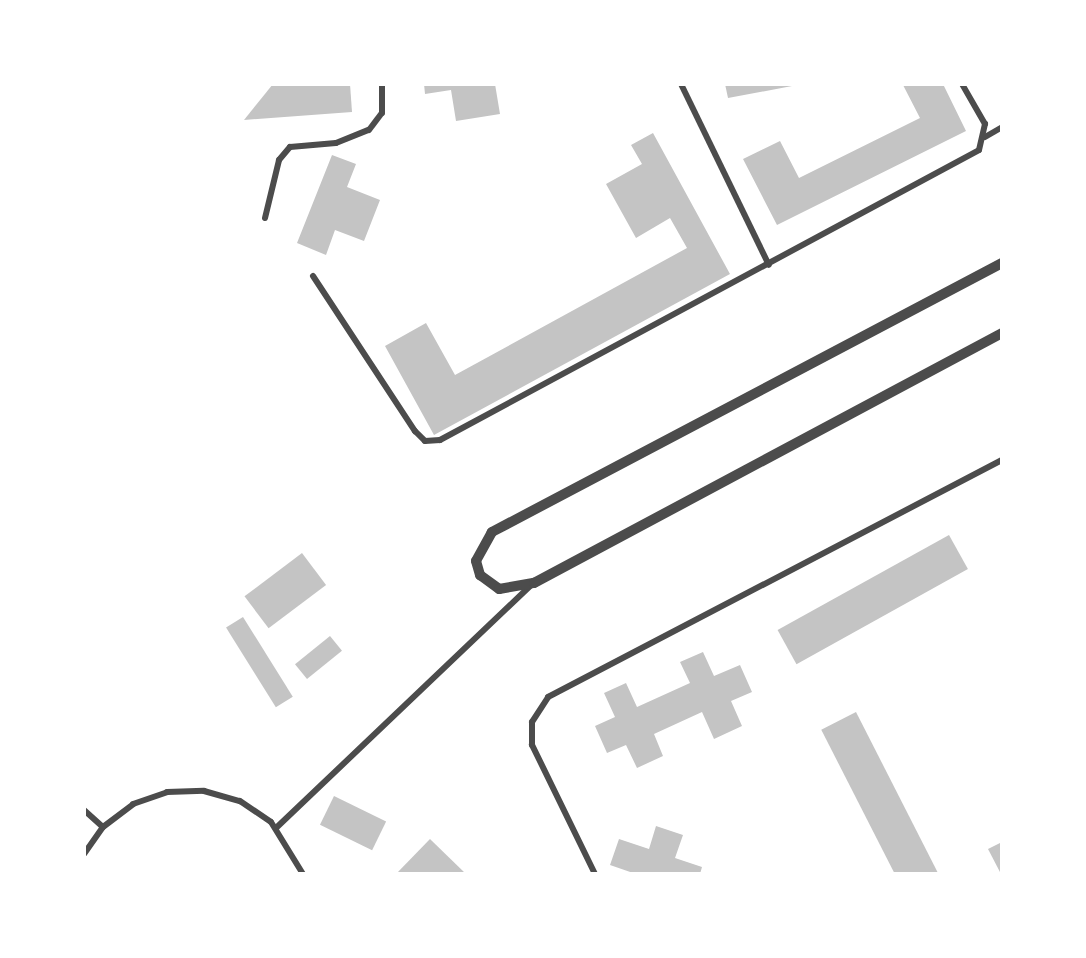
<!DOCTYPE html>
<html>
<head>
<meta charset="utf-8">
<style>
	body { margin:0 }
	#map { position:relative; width:1086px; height:958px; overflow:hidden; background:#fff; font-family:Commissioner,sans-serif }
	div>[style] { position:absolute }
	.building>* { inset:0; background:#c4c4c4; transform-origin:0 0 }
	.minor>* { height:6px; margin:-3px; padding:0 3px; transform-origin:3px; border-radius:3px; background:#4c4c4c }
	.tertiary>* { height:10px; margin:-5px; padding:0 5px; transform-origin:5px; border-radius:5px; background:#4c4c4c }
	span { translate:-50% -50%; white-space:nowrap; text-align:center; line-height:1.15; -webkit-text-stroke:4.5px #fff; paint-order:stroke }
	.frame { position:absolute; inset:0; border:86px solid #fff; pointer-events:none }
</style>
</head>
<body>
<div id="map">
	<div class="building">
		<i style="clip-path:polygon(273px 84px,350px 84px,352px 112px,244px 120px)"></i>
		<i style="clip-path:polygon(424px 84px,495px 84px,500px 114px,456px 121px,451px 90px,425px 94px)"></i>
		<i style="clip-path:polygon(725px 84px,792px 84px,792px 86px,728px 98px)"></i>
		<i style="clip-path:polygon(943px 84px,966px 131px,777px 225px,743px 159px,780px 141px,799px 178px,920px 118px,903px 85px)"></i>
		<i style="clip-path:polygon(653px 133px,730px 274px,434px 435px,385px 346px,426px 323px,455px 375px,687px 248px,670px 218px,636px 238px,606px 184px,642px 164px,631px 145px)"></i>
		<i style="clip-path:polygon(332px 155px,356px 164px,347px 187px,380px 200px,364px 241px,335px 230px,326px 255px,297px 243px)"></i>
		<i style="left:949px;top:535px;width:39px;height:196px;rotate:61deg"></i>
		<i style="left:302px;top:553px;width:40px;height:72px;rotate:53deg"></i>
		<i style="left:243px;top:617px;width:94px;height:20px;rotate:58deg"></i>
		<i style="left:330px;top:636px;width:19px;height:45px;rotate:51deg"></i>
		<i style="clip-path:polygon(703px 652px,714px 676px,740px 665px,752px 692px,731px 701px,742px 726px,714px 739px,702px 712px,654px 734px,663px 756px,637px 768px,626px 745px,607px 753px,595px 726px,615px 717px,604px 693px,626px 683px,637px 707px,690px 683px,680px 662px)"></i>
		<i style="left:856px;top:712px;width:182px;height:39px;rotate:63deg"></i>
		<i style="left:334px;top:796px;width:58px;height:32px;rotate:26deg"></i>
		<i style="clip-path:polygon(656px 826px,683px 835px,675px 858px,702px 867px,700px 874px,636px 874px,610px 865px,619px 839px,649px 849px)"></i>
		<i style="clip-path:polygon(430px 839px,466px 874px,396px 874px)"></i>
		<i style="clip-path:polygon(1002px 842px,1002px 874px,1001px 874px,988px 849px)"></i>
	</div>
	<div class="minor">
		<i style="left:681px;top:84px;width:201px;rotate:64.1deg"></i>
		<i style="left:985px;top:137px;width:20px;rotate:-30deg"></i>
		<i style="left:265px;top:218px;width:60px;rotate:-76.4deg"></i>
		<i style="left:279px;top:160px;width:17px;rotate:-50deg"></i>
		<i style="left:290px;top:147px;width:46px;rotate:-5deg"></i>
		<i style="left:336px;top:143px;width:35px;rotate:-22deg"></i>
		<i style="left:369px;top:130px;width:21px;rotate:-53deg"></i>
		<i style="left:382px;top:113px;width:29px;rotate:-90deg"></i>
		<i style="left:313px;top:276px;width:186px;rotate:56.7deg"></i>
		<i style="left:415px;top:431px;width:14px;rotate:45deg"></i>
		<i style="left:425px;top:441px;width:15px;rotate:-4deg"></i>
		<i style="left:440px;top:440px;width:612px;rotate:-28.28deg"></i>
		<i style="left:979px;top:150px;width:27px;rotate:-77deg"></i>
		<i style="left:985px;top:124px;width:46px;rotate:-119.9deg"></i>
		<i style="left:84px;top:810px;width:25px;rotate:42deg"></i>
		<i style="left:276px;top:828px;width:352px;rotate:-43.6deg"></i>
		<i style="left:84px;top:854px;width:33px;rotate:-55deg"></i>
		<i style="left:103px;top:827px;width:38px;rotate:-37deg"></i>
		<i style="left:133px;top:804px;width:36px;rotate:-19deg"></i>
		<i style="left:167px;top:792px;width:37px;rotate:-2deg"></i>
		<i style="left:204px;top:791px;width:37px;rotate:16deg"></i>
		<i style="left:240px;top:801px;width:37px;rotate:34deg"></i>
		<i style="left:271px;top:822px;width:61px;rotate:58.4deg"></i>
		<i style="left:595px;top:874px;width:144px;rotate:-116deg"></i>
		<i style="left:532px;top:745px;width:23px;rotate:-90deg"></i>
		<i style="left:532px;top:722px;width:30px;rotate:-57deg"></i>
		<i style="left:548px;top:697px;width:512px;rotate:-27.57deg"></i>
	</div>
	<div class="tertiary">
		<i style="left:1002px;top:263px;width:577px;rotate:152.19deg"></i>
		<i style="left:492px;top:532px;width:33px;rotate:119deg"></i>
		<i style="left:476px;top:561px;width:15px;rotate:74deg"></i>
		<i style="left:480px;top:575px;width:24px;rotate:36deg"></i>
		<i style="left:499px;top:589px;width:36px;rotate:-10deg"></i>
		<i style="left:534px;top:583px;width:531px;rotate:-28.11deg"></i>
	</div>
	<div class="frame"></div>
</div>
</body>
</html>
